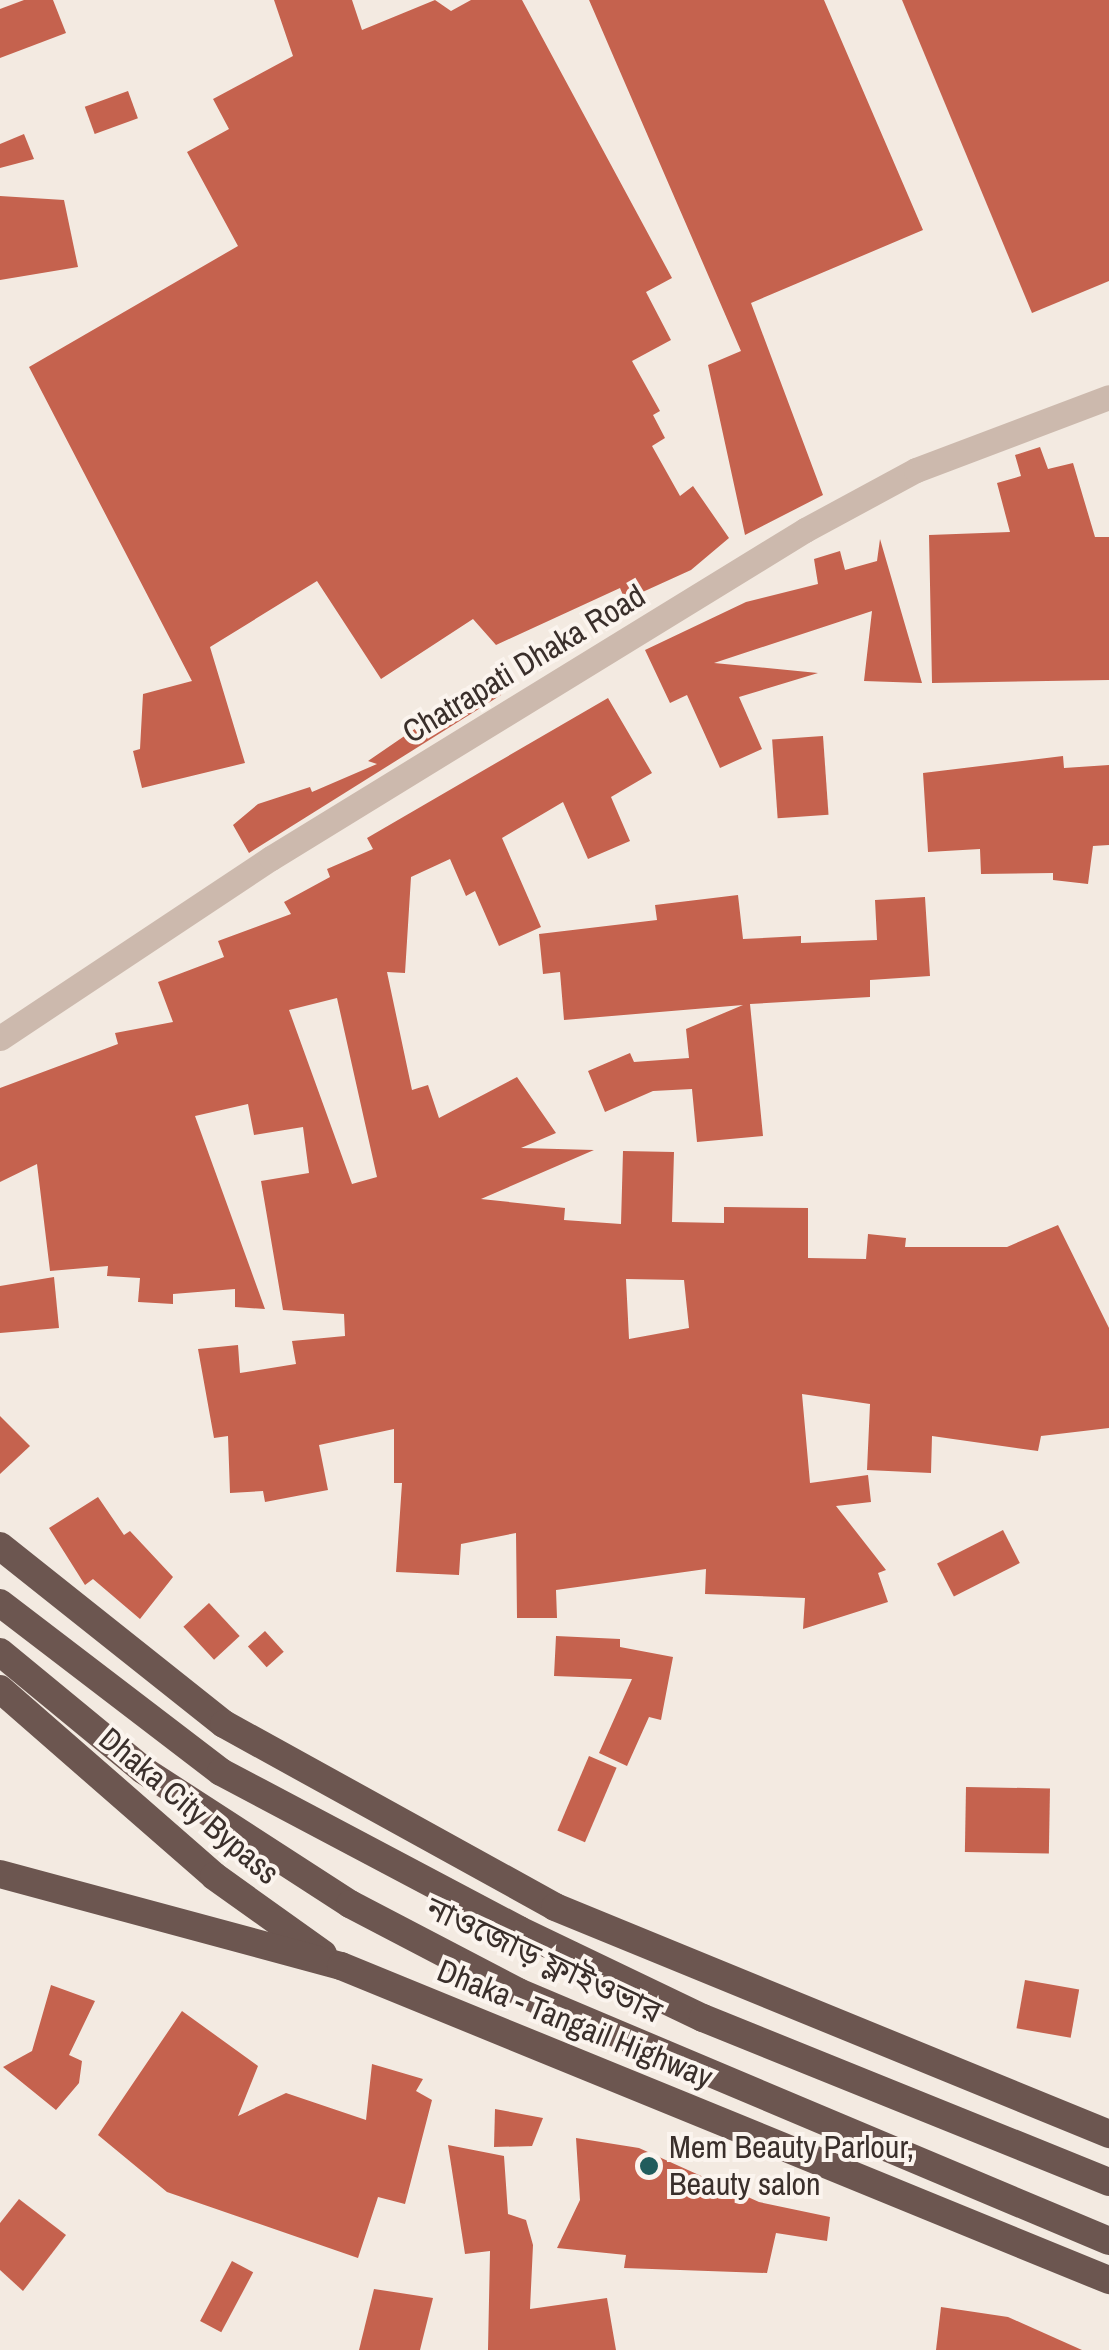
<!DOCTYPE html>
<html>
<head>
<meta charset="utf-8">
<style>
	body { margin:0 }
	#map { position:relative; width:1109px; height:2350px; overflow:hidden; background:#f3eae1; font-family:"Archivo Narrow","Noto Sans Bengali",sans-serif }
	div>[style] { position:absolute }
	.building>* { inset:0; background:#c5624e; transform-origin:0 0 }
	.minor>* { height:25px; margin:-12.5px; padding:0 12.5px; transform-origin:12.5px; border-radius:12.5px; background:#ccb9ad }
	.trunk>* { height:28px; margin:-14px; padding:0 14px; transform-origin:14px; border-radius:14px; background:#6c5650 }
	.dots>* { width:28px; height:28px; translate:-50% -50%; box-sizing:border-box; border:5px solid #fbf4ee; border-radius:50% }
	span { translate:-50% -50%; white-space:nowrap; text-align:center; line-height:1.15; -webkit-text-stroke:8px #fbf4ee; paint-order:stroke }
	.street-label { font-size:32px; color:#3a2f2b }
	.poi-label { font-size:32px; color:#3a2f2b }
	.left { translate:0 -50%; text-align:left }
</style>
</head>
<body>
<div id="map">
	<div class="building">
		<i style="clip-path:polygon(24px 0,53px 0,66px 33px,0 58px,0 9px)"></i>
		<i style="clip-path:polygon(274px 0,352px 0,362px 30px,435px 0,451px 11px,471px 0,522px 0,672px 278px,646px 292px,671px 340px,632px 361px,660px 411px,653px 415px,665px 438px,652px 446px,680px 496px,693px 486px,729px 538px,691px 570px,625px 600px,620px 588px,496px 645px,473px 619px,381px 679px,317px 581px,210px 647px,245px 763px,142px 788px,133px 751px,140px 749px,143px 694px,192px 681px,29px 367px,238px 246px,187px 152px,229px 129px,213px 99px,293px 56px)"></i>
		<i style="clip-path:polygon(589px 0,824px 0,923px 230px,751px 303px,823px 495px,745px 535px,708px 365px,741px 351px)"></i>
		<i style="clip-path:polygon(902px 0,1109px 0,1109px 281px,1032px 313px)"></i>
		<i style="left:128px;top:91px;width:29px;height:46px;rotate:70deg"></i>
		<i style="clip-path:polygon(24px 134px,34px 159px,0 168px,0 144px)"></i>
		<i style="clip-path:polygon(0 196px,64px 200px,78px 267px,0 280px)"></i>
		<i style="clip-path:polygon(1040px 447px,1048px 469px,1073px 463px,1095px 537px,1109px 537px,1109px 680px,932px 683px,929px 535px,1010px 532px,997px 483px,1021px 476px,1015px 455px)"></i>
		<i style="clip-path:polygon(880px 539px,922px 683px,864px 681px,872px 611px,714px 663px,818px 673px,739px 697px,762px 749px,720px 768px,687px 695px,670px 703px,645px 650px,746px 602px,818px 584px,814px 559px,840px 551px,845px 570px,877px 561px)"></i>
		<i style="clip-path:polygon(489px 678px,501px 695px,249px 853px,233px 825px,258px 804px,310px 787px,312px 792px,377px 764px,368px 761px)"></i>
		<i style="clip-path:polygon(evenodd,608px 698px,652px 773px,611px 797px,630px 841px,588px 859px,563px 802px,502px 838px,541px 927px,499px 946px,475px 891px,466px 896px,450px 859px,411px 877px,405px 973px,387px 972px,412px 1090px,428px 1085px,439px 1118px,517px 1077px,556px 1133px,521px 1148px,594px 1150px,481px 1199px,565px 1208px,564px 1220px,621px 1224px,623px 1151px,674px 1152px,672px 1222px,724px 1223px,724px 1207px,808px 1208px,808px 1258px,866px 1259px,868px 1234px,906px 1238px,905px 1247px,1007px 1247px,1058px 1225px,1109px 1328px,1109px 1428px,1041px 1436px,1038px 1451px,932px 1436px,931px 1473px,867px 1470px,870px 1404px,802px 1394px,810px 1483px,868px 1475px,871px 1502px,836px 1506px,886px 1570px,878px 1573px,888px 1602px,803px 1629px,805px 1598px,705px 1594px,706px 1569px,556px 1590px,557px 1618px,517px 1618px,516px 1533px,461px 1544px,459px 1575px,396px 1572px,402px 1483px,394px 1483px,394px 1429px,319px 1445px,328px 1490px,265px 1502px,263px 1491px,230px 1493px,228px 1436px,214px 1438px,198px 1349px,238px 1345px,240px 1373px,296px 1364px,292px 1341px,345px 1336px,344px 1314px,283px 1310px,261px 1181px,309px 1173px,303px 1127px,254px 1135px,248px 1104px,195px 1116px,265px 1309px,235px 1307px,235px 1289px,173px 1294px,173px 1304px,138px 1302px,140px 1278px,107px 1276px,108px 1266px,50px 1271px,37px 1164px,0 1182px,0 1088px,118px 1044px,115px 1033px,173px 1022px,158px 982px,224px 957px,218px 941px,291px 914px,284px 902px,330px 877px,327px 869px,373px 849px,367px 838px,608px 698px,337px 998px,377px 1177px,352px 1184px,289px 1010px,337px 998px,608px 698px,626px 1279px,684px 1280px,689px 1328px,629px 1339px,626px 1279px)"></i>
		<i style="left:823px;top:736px;width:79px;height:51px;rotate:86deg"></i>
		<i style="clip-path:polygon(1063px 756px,1064px 768px,1109px 765px,1109px 845px,1093px 846px,1088px 884px,1053px 880px,1053px 873px,981px 874px,980px 849px,928px 852px,923px 773px)"></i>
		<i style="clip-path:polygon(738px 895px,743px 939px,801px 936px,801px 943px,877px 940px,875px 900px,925px 897px,930px 976px,870px 980px,870px 997px,750px 1004px,763px 1136px,697px 1142px,692px 1089px,653px 1091px,605px 1112px,588px 1071px,630px 1053px,634px 1062px,689px 1058px,686px 1029px,743px 1005px,564px 1020px,560px 972px,543px 974px,539px 934px,657px 920px,655px 905px)"></i>
		<i style="clip-path:polygon(54px 1277px,59px 1328px,0 1333px,0 1286px)"></i>
		<i style="clip-path:polygon(0 1416px,30px 1446px,0 1474px)"></i>
		<i style="clip-path:polygon(98px 1497px,124px 1535px,130px 1531px,173px 1577px,140px 1619px,93px 1579px,85px 1585px,49px 1528px)"></i>
		<i style="left:1003px;top:1530px;width:37px;height:74px;rotate:63deg"></i>
		<i style="left:209px;top:1603px;width:45px;height:35px;rotate:47deg"></i>
		<i style="left:265px;top:1631px;width:28px;height:23px;rotate:48deg"></i>
		<i style="clip-path:polygon(556px 1636px,620px 1639px,620px 1647px,673px 1657px,661px 1720px,649px 1717px,627px 1766px,599px 1753px,632px 1679px,554px 1676px)"></i>
		<i style="left:589px;top:1756px;width:30px;height:81px;rotate:23deg"></i>
		<i style="left:966px;top:1787px;width:84px;height:65px;rotate:1deg"></i>
		<i style="left:1025px;top:1980px;width:55px;height:49px;rotate:10deg"></i>
		<i style="clip-path:polygon(51px 1985px,95px 2001px,69px 2055px,82px 2061px,79px 2083px,56px 2110px,3px 2067px,32px 2051px)"></i>
		<i style="clip-path:polygon(182px 2011px,258px 2066px,238px 2116px,286px 2093px,366px 2120px,372px 2064px,423px 2079px,416px 2091px,432px 2100px,405px 2204px,378px 2197px,358px 2258px,167px 2192px,98px 2135px)"></i>
		<i style="clip-path:polygon(495px 2109px,543px 2118px,532px 2146px,494px 2147px)"></i>
		<i style="clip-path:polygon(576px 2138px,639px 2148px,759px 2202px,830px 2217px,827px 2241px,776px 2233px,767px 2273px,624px 2268px,626px 2255px,557px 2248px,580px 2200px)"></i>
		<i style="clip-path:polygon(448px 2145px,504px 2156px,508px 2214px,526px 2220px,533px 2245px,530px 2309px,607px 2298px,616px 2350px,488px 2350px,490px 2251px,465px 2254px)"></i>
		<i style="clip-path:polygon(19px 2199px,66px 2235px,23px 2291px,0 2270px,0 2223px)"></i>
		<i style="left:232px;top:2261px;width:24px;height:68px;rotate:28deg"></i>
		<i style="clip-path:polygon(374px 2289px,433px 2298px,420px 2350px,359px 2350px)"></i>
		<i style="clip-path:polygon(941px 2307px,1008px 2317px,1082px 2350px,936px 2350px)"></i>
	</div>
	<div class="minor">
		<i style="left:0;top:1038px;width:325px;rotate:-33.6deg"></i>
		<i style="left:271px;top:858px;width:627px;rotate:-31.56deg"></i>
		<i style="left:805px;top:530px;width:126px;rotate:-28.4deg"></i>
		<i style="left:916px;top:470px;width:206px;rotate:-20.7deg"></i>
	</div>
	<div class="trunk">
		<i style="left:0;top:1546px;width:286px;rotate:38.5deg"></i>
		<i style="left:224px;top:1724px;width:378px;rotate:28.9deg"></i>
		<i style="left:555px;top:1907px;width:599px;rotate:22.28deg"></i>
		<i style="left:0;top:1603px;width:278px;rotate:37.4deg"></i>
		<i style="left:221px;top:1772px;width:337px;rotate:27.9deg"></i>
		<i style="left:519px;top:1930px;width:204px;rotate:25.6deg"></i>
		<i style="left:703px;top:2018px;width:438px;rotate:22deg"></i>
		<i style="left:0;top:1652px;width:185px;rotate:39.5deg"></i>
		<i style="left:143px;top:1770px;width:247px;rotate:32.9deg"></i>
		<i style="left:350px;top:1904px;width:190px;rotate:27.6deg"></i>
		<i style="left:518px;top:1992px;width:641px;rotate:22.85deg"></i>
		<i style="left:0;top:1689px;width:284px;rotate:41.1deg"></i>
		<i style="left:214px;top:1876px;width:134px;rotate:35.6deg"></i>
		<i style="left:0;top:1874px;width:353px;rotate:15.1deg"></i>
		<i style="left:341px;top:1966px;width:830px;rotate:22.24deg"></i>
	</div>
	<div class="dots">
		<i style="left:649px;top:2166px;background:#215c5c"></i>
	</div>
	<div class="street-label">
		<span style="left:524px;top:664px;rotate:-31deg">Chatrapati Dhaka Road</span>
		<span style="left:189px;top:1806px;rotate:40deg">Dhaka City Bypass</span>
		<span style="left:544px;top:1960px;rotate:25deg">নাওজোড় ফ্লাইওভার</span>
		<span style="left:575px;top:2024px;rotate:22deg">Dhaka - Tangail Highway</span>
	</div>
	<div class="poi-label">
		<span class="left" style="left:669px;top:2166px">Mem Beauty Parlour,<br>Beauty salon</span>
	</div>
</div>
</body>
</html>
